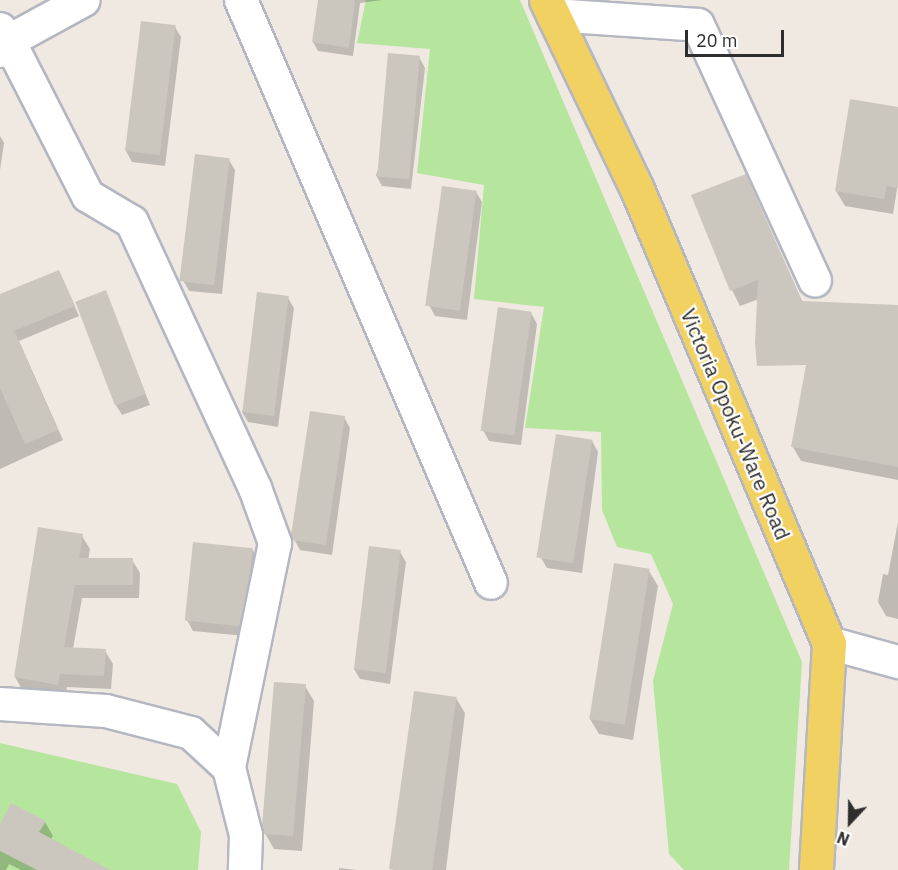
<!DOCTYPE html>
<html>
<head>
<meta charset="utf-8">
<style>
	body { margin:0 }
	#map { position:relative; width:898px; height:870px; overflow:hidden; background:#efe9e1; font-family:"IBM Plex Sans",sans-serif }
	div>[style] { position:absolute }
	.green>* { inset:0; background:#b6e59e }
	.shadow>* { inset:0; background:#0003 }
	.building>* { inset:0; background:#cbc7bf; transform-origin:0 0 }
	.roads { filter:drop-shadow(2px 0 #b4b7c1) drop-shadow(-2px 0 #b4b7c1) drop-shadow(0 2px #b4b7c1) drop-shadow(0 -2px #b4b7c1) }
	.minor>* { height:32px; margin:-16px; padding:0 16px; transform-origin:16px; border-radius:16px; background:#fff }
	.major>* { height:33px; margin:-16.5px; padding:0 16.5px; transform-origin:16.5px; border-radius:16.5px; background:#f2d163 }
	span { translate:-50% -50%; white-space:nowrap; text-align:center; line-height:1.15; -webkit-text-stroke:4.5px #fff; paint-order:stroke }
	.street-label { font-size:21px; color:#2e2e2e }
	.north { position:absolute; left:820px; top:792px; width:60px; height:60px; -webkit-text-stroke:4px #fff; paint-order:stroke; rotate:202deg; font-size:16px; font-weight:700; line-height:24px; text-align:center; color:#2e2e2e }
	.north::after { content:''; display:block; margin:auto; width:21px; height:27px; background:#2e2e2e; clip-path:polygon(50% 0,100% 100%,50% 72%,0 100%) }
	.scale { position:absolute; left:685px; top:30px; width:99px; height:27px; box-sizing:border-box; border:3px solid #2e2e2e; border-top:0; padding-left:8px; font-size:18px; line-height:21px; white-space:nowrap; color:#2e2e2e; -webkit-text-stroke:4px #fff; paint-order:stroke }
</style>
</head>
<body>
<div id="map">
	<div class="green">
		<i style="clip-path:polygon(366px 0,520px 0,802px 662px,789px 870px,684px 870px,669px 854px,653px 681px,673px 604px,651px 554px,617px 547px,602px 510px,601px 432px,525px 428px,544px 307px,474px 299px,484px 185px,417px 173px,430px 49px,357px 43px)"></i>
		<i style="clip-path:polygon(0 743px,177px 784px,201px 832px,198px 870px,0 870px)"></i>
	</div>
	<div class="shadow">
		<i style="clip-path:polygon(319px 0,382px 0,360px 3px,353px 56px,318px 51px,313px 42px)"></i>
		<i style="clip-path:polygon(175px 27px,181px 37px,165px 166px,132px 162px,126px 151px)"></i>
		<i style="clip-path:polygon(419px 57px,425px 68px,411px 189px,382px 186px,376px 175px)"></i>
		<i style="clip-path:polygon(898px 108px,898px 183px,893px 214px,845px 206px,836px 191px)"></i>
		<i style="clip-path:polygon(0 136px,4px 143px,0 170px)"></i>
		<i style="clip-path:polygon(229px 160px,235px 170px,222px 294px,189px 291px,183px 280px)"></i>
		<i style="clip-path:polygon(745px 175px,803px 303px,898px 307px,898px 365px,759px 299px,740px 306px,732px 290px)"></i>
		<i style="clip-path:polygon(476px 192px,482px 202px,467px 320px,435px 316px,429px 305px)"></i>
		<i style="clip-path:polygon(59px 271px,79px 316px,19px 341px,63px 440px,0 469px,0 296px)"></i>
		<i style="clip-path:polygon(105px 292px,150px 405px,122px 415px,116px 405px)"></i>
		<i style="clip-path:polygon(288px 298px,294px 308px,278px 427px,248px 422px,242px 412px)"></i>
		<i style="clip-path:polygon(531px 313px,537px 324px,521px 445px,489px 441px,483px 430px)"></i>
		<i style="clip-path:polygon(898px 397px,898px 480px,801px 461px,793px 447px)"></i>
		<i style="clip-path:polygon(344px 417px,350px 428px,332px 555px,300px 550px,294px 539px)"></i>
		<i style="clip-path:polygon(592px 441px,598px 452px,582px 573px,547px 568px,541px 558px)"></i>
		<i style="clip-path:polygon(898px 522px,898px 619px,886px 616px,878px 602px,883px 574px,888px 575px)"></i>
		<i style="clip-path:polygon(82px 536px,90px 549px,88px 560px,132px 560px,140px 573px,139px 598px,82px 598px,73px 649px,105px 651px,113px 664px,111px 689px,67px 687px,65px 697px,23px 691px,15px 677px)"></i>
		<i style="clip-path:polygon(252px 549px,258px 560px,245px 636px,193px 631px,187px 620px)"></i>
		<i style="clip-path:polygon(400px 552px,406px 562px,390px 684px,360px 679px,354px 669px)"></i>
		<i style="clip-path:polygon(649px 571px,658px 586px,633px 740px,599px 734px,590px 719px)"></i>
		<i style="clip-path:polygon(305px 686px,314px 701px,302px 851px,274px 849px,265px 833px)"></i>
		<i style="clip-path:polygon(456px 698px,465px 713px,446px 870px,393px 870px)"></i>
		<i style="clip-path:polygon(45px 822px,53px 836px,50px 840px,107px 870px,21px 870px,9px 864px,6px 870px,0 870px,0 826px)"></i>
		<i style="clip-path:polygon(339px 868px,357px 870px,339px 870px)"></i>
	</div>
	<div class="building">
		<i style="clip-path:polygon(318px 0,355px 0,349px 48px,312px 42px)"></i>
		<i style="left:141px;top:21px;width:35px;height:131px;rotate:7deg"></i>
		<i style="left:388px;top:53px;width:32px;height:124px;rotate:5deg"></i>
		<i style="clip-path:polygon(850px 99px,898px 107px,898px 188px,887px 186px,884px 199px,835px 191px)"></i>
		<i style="left:195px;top:154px;width:35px;height:128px;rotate:7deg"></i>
		<i style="clip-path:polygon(746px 174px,802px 301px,898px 305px,898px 467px,791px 447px,806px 365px,757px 366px,755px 343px,758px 280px,730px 291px,691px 195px)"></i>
		<i style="left:442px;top:186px;width:35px;height:121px;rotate:8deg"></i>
		<i style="clip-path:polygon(59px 270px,75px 306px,14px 331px,58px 430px,25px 444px,0 388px,0 294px)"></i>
		<i style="left:106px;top:290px;width:111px;height:33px;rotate:69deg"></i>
		<i style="left:257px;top:292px;width:32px;height:121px;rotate:7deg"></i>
		<i style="left:498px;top:307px;width:34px;height:125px;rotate:8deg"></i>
		<i style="clip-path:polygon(310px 411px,345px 416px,326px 545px,292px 540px,291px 535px)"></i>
		<i style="left:556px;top:434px;width:37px;height:125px;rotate:9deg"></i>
		<i style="clip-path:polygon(38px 527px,83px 534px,79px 558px,133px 558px,133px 585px,75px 585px,64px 647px,106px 649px,104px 676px,60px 674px,58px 685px,14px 677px)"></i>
		<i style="left:193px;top:542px;width:60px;height:79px;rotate:6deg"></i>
		<i style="left:369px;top:546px;width:32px;height:124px;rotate:7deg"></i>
		<i style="left:614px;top:563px;width:36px;height:158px;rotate:9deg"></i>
		<i style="clip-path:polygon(274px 682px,306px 684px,293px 836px,264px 834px,262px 826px)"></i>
		<i style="left:414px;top:691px;width:43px;height:180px;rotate:8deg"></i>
		<i style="clip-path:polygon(11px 803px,46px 821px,39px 832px,110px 870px,37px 870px,0 851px,0 824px)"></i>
	</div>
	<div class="roads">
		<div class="minor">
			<i style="left:241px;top:0;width:634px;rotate:66.79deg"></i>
			<i style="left:553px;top:15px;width:145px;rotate:3.9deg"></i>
			<i style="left:698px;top:25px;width:281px;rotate:65.4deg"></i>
			<i style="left:0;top:29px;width:15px;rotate:53deg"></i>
			<i style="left:9px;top:41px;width:174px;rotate:63deg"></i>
			<i style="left:88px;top:196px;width:51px;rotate:30.6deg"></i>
			<i style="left:132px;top:222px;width:293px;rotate:65.2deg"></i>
			<i style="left:255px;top:488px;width:59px;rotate:70deg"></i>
			<i style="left:275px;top:543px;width:230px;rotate:101.6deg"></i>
			<i style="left:0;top:51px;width:13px;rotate:-48deg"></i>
			<i style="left:9px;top:41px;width:85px;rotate:-28.7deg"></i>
			<i style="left:829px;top:643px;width:72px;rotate:15.4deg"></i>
			<i style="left:0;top:704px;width:106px;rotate:3.8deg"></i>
			<i style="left:106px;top:711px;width:88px;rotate:14.5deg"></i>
			<i style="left:191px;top:733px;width:52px;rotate:42.6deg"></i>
			<i style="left:229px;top:768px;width:69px;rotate:75.8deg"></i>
			<i style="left:246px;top:835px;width:35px;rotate:92deg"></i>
		</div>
		<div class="major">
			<i style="left:546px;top:0;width:210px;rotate:64.3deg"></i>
			<i style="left:637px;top:189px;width:493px;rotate:67.1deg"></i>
			<i style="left:829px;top:643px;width:227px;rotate:93.3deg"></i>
		</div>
	</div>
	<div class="street-label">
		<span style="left:736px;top:424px;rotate:67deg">Victoria Opoku-Ware Road</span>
	</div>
	<div class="north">N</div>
	<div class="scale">20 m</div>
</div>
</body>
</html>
